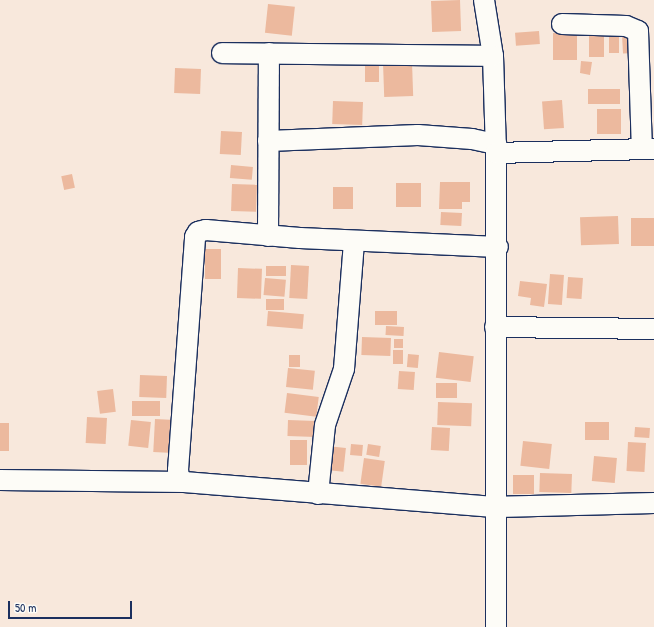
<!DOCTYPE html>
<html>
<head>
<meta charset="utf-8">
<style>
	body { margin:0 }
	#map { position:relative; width:654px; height:627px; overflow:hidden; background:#f8e8dc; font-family:"Patrick Hand",sans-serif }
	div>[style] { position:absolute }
	.building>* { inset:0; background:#ecb99e; transform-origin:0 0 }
	.roads { filter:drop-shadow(1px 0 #1b2f5e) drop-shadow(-1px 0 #1b2f5e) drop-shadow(0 1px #1b2f5e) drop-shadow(0 -1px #1b2f5e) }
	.street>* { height:20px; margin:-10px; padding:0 10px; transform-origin:10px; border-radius:10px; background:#fdfcf7 }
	span { translate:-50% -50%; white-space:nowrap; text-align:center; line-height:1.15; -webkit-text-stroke:4px #fdfcf7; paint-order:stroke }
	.scale { position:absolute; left:8px; top:601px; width:124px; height:18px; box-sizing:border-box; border:2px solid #1b2f5e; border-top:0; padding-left:5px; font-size:12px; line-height:14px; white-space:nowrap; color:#1b2f5e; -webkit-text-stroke:3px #fdfcf7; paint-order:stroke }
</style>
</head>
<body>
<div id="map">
	<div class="building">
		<i style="left:460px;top:0;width:31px;height:29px;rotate:88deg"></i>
		<i style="left:268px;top:4px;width:27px;height:29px;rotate:6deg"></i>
		<i style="left:539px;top:31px;width:13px;height:24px;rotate:86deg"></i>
		<i style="left:553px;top:33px;width:24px;height:27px"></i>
		<i style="left:589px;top:34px;width:15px;height:23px"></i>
		<i style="left:634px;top:34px;width:19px;height:12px;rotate:87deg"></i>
		<i style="left:609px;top:35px;width:10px;height:18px"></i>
		<i style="clip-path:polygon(581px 61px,592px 62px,590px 75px,580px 73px)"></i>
		<i style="left:412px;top:62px;width:34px;height:29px;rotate:88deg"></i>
		<i style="left:379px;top:66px;width:16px;height:14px;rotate:90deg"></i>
		<i style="left:175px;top:68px;width:26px;height:25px;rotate:2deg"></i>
		<i style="left:588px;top:89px;width:32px;height:15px"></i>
		<i style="left:562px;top:100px;width:28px;height:20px;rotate:86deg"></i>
		<i style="left:333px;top:101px;width:30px;height:23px;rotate:2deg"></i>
		<i style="left:597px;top:109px;width:24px;height:25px"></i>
		<i style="left:221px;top:131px;width:21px;height:23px;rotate:3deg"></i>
		<i style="left:231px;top:165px;width:22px;height:13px;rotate:5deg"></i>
		<i style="left:72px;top:174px;width:14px;height:11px;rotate:78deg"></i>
		<i style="clip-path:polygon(440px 182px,470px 182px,470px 202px,462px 202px,462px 209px,439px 209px)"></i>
		<i style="left:396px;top:183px;width:25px;height:24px"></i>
		<i style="left:232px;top:184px;width:25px;height:27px;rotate:2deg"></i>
		<i style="left:333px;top:187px;width:20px;height:22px"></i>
		<i style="left:441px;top:212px;width:21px;height:13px;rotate:3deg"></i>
		<i style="left:618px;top:216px;width:28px;height:38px;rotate:88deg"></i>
		<i style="left:631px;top:218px;width:23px;height:28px"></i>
		<i style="left:205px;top:249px;width:16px;height:30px"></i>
		<i style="left:291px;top:265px;width:18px;height:33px;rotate:3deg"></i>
		<i style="left:266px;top:266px;width:20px;height:10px"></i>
		<i style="left:238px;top:268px;width:24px;height:30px;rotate:2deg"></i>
		<i style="left:550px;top:274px;width:14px;height:30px;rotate:4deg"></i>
		<i style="left:568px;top:277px;width:15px;height:21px;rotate:4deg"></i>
		<i style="left:265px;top:278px;width:21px;height:17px;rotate:5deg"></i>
		<i style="clip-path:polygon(520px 281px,547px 284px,544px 307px,530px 305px,531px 298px,518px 296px)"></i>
		<i style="left:266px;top:299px;width:18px;height:11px"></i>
		<i style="left:268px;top:311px;width:36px;height:15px;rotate:5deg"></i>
		<i style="left:375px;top:311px;width:22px;height:14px"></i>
		<i style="left:386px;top:326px;width:18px;height:9px;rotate:3deg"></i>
		<i style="left:362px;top:337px;width:29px;height:18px;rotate:2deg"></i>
		<i style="left:394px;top:339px;width:9px;height:9px"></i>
		<i style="left:393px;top:350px;width:10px;height:14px"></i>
		<i style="left:439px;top:352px;width:35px;height:26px;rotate:7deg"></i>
		<i style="left:408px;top:354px;width:11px;height:13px;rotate:5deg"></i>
		<i style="left:289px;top:355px;width:11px;height:12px"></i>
		<i style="left:288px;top:368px;width:27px;height:19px;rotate:6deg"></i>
		<i style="left:399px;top:371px;width:16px;height:18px;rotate:4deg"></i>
		<i style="left:140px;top:375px;width:27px;height:22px;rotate:2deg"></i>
		<i style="left:436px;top:383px;width:21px;height:15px"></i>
		<i style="left:113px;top:389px;width:23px;height:16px;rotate:83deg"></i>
		<i style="left:287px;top:393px;width:32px;height:20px;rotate:7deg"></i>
		<i style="left:160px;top:401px;width:15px;height:28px;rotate:90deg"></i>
		<i style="left:438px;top:402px;width:34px;height:23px;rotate:2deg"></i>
		<i style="left:87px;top:417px;width:20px;height:26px;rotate:3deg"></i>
		<i style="left:155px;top:419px;width:20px;height:33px;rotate:3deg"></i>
		<i style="left:131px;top:420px;width:20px;height:26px;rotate:6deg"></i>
		<i style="left:288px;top:420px;width:28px;height:16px;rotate:2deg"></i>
		<i style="left:609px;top:422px;width:18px;height:24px;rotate:90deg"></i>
		<i style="left:0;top:423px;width:9px;height:28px"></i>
		<i style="left:432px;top:427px;width:18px;height:23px;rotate:3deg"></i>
		<i style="left:635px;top:427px;width:15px;height:10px;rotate:4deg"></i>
		<i style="left:290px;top:440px;width:17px;height:25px"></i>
		<i style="left:523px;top:441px;width:29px;height:25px;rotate:6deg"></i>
		<i style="left:628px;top:442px;width:18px;height:29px;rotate:3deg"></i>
		<i style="left:351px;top:444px;width:12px;height:11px;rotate:5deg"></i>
		<i style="left:368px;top:444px;width:13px;height:11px;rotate:9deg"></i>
		<i style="left:327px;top:446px;width:19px;height:24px;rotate:6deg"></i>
		<i style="left:594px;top:456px;width:23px;height:25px;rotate:5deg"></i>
		<i style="left:364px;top:458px;width:21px;height:26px;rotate:8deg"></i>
		<i style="left:540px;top:473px;width:32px;height:19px;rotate:2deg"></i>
		<i style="left:513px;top:475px;width:21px;height:19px"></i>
	</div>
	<div class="roads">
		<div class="street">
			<i style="left:484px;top:0;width:57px;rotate:80.9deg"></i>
			<i style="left:493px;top:56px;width:97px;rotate:88.2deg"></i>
			<i style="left:562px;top:24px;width:64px;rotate:1.8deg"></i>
			<i style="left:626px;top:26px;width:13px;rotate:23deg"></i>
			<i style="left:638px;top:31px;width:118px;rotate:88.1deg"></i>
			<i style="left:222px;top:53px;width:271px;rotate:0.6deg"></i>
			<i style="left:268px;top:141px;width:150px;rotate:-2.3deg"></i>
			<i style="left:418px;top:135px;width:54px;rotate:4.2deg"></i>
			<i style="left:472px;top:139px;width:25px;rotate:12deg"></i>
			<i style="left:268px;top:236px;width:183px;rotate:-89.7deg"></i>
			<i style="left:495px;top:327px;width:159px;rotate:0.7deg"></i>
			<i style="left:0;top:480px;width:184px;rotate:0.6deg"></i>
			<i style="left:184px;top:482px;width:311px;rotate:4.6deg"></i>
			<i style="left:494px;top:507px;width:160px;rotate:-1.4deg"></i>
			<i style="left:184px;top:482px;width:7px;rotate:-135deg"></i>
			<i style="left:179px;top:477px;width:7px;rotate:-98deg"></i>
			<i style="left:178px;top:470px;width:234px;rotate:-85.8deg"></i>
			<i style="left:195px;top:237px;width:6px;rotate:-59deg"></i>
			<i style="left:198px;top:232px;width:8px;rotate:-14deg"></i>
			<i style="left:206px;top:230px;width:94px;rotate:4.9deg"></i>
			<i style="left:300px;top:238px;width:198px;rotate:2.6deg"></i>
			<i style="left:318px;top:494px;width:69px;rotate:-84.2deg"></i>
			<i style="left:325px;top:425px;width:59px;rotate:-71.3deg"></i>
			<i style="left:344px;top:369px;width:128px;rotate:-85.5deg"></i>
			<i style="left:496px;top:627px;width:474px;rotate:-90deg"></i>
			<i style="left:496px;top:153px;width:158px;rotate:-1.5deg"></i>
		</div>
	</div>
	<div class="scale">50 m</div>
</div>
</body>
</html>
